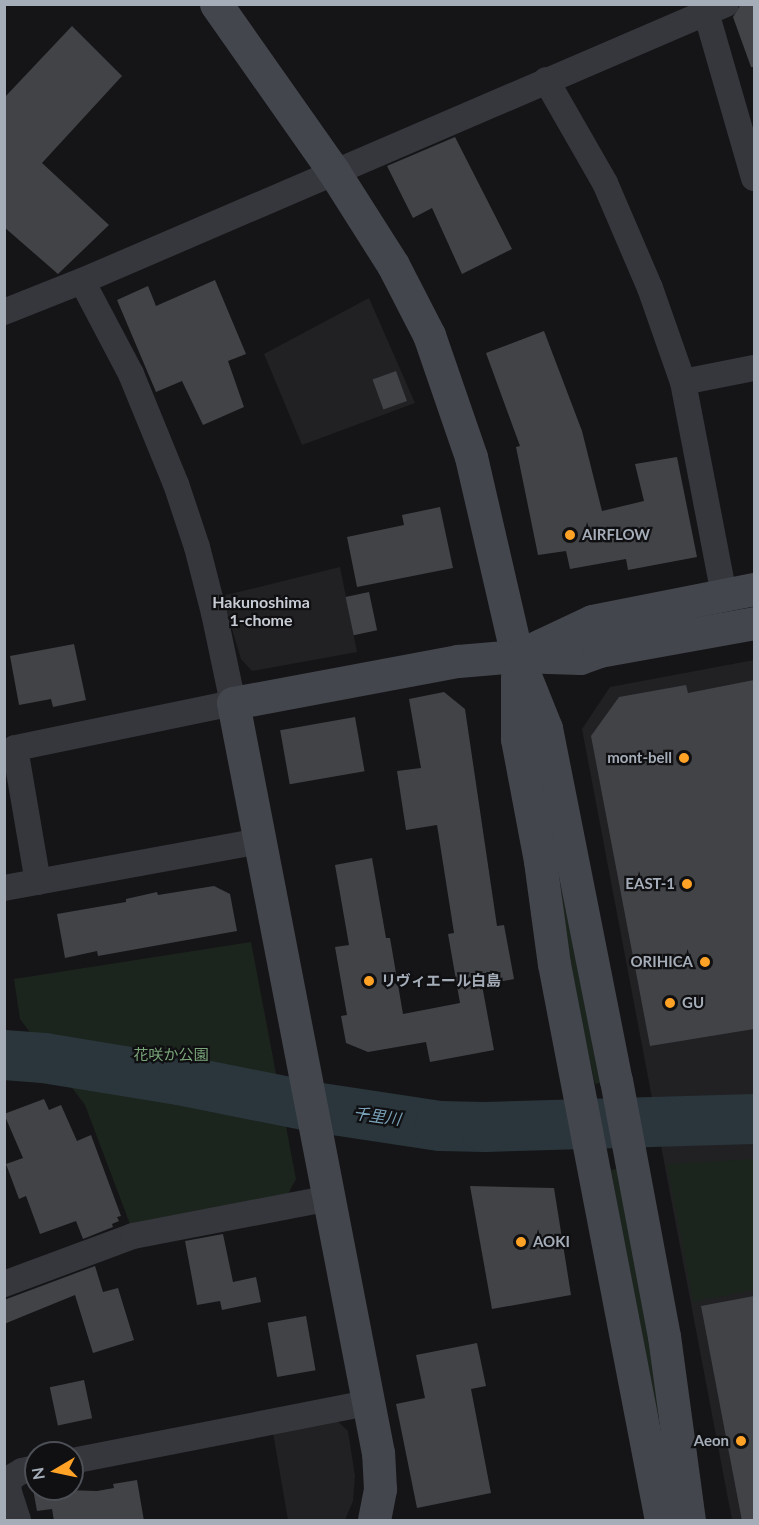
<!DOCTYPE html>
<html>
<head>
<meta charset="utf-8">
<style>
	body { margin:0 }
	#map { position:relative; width:759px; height:1525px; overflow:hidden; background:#151517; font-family:Lato,"Noto Sans JP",sans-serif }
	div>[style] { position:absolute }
	.built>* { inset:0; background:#212124 }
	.green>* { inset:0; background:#1c251d }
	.river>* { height:50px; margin:-25px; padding:0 25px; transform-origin:25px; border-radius:25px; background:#2a363c }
	.building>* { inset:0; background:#414347; transform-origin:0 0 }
	.street>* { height:26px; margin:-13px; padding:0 13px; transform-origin:13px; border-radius:13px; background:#35373c }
	.secondary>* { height:33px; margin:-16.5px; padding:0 16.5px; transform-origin:16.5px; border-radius:16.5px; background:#43464d }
	.dots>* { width:16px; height:16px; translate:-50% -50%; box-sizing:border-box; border:3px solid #101012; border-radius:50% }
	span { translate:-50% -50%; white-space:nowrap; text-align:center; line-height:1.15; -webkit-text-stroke:4.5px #101012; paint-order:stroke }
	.poi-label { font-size:15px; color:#a5adb9; font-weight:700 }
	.left { translate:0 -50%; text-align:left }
	.right { translate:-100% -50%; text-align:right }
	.park-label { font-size:15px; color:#7ba67a }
	.neighbourhood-label { font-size:16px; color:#c7cbd4; font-weight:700 }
	.water-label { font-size:16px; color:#78a0b7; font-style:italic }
	.frame { position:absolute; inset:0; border:6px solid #a5adb9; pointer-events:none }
	.north { position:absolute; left:24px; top:1441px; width:60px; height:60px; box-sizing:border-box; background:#101012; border:2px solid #4c4f55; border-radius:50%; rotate:261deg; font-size:16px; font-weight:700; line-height:24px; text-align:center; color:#a5adb9 }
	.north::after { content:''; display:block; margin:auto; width:21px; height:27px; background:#ffa225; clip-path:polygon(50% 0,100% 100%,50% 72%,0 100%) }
</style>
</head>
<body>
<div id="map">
	<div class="built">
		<i style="clip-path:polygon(369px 298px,415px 403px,302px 445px,264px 354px)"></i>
		<i style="clip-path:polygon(340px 567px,357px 652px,252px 671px,241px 659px,222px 596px)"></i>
		<i style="clip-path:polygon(754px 660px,754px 1520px,732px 1520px,582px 729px,610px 687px)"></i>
		<i style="clip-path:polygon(334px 1418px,348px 1431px,355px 1476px,353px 1501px,345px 1520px,288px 1520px,273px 1433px)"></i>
	</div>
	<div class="green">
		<i style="clip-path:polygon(561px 887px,601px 1083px,595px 1084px,565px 949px)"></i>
		<i style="clip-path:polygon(251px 942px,296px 1179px,288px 1194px,130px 1224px,85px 1105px,20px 1019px,14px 979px)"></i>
		<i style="clip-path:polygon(754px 1159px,754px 1290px,693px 1302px,667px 1164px)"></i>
		<i style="clip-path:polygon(617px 1169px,651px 1325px,659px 1415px,655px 1415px,611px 1170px)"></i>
	</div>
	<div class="river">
		<i style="left:4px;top:1055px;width:40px;rotate:4.3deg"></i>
		<i style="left:44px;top:1058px;width:137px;rotate:9.3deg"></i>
		<i style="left:179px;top:1080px;width:138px;rotate:11.3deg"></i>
		<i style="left:314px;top:1107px;width:127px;rotate:8.6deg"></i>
		<i style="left:440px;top:1126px;width:45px;rotate:1.3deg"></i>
		<i style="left:485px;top:1127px;width:269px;rotate:-1.7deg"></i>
	</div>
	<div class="building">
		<i style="clip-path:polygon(741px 4px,754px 4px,754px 67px,751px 67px,733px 17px)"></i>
		<i style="clip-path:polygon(72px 26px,122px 76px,42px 163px,109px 225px,58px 274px,4px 227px,4px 98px)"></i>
		<i style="clip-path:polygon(455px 137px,512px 249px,462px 274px,432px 208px,413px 218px,387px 166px)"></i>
		<i style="clip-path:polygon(215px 280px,246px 354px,228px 361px,244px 407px,203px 425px,182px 381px,156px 392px,117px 300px,148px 286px,156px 306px)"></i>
		<i style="clip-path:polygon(544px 331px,582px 431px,602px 511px,644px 501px,635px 464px,677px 457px,697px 557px,628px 570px,626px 559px,570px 569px,566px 551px,538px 555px,516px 447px,520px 446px,486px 353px)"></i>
		<i style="left:396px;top:371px;width:32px;height:25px;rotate:70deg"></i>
		<i style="clip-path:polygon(440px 507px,453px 568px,357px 587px,347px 537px,404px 525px,402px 515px)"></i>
		<i style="left:369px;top:592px;width:39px;height:24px;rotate:78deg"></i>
		<i style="clip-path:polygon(74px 644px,86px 700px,53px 707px,51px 699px,19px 705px,10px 656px)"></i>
		<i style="clip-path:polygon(754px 680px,754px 1029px,650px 1046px,591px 736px,619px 697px,686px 685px,688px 693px)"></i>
		<i style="clip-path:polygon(444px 692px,465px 709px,497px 926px,504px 925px,514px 979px,482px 985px,494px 1050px,430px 1062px,426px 1042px,368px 1052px,346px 1043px,341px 1016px,347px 1015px,335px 947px,349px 945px,335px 865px,372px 858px,386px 938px,390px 938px,403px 1014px,460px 1003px,448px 934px,454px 933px,437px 825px,406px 830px,397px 771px,421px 768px,409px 699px)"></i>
		<i style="left:355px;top:717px;width:55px;height:76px;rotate:80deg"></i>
		<i style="clip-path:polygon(214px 886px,230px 894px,237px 931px,98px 956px,97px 951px,65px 958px,57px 914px,126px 902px,126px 899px,157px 892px,158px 895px)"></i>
		<i style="clip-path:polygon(44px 1099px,49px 1110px,61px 1105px,77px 1141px,91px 1135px,121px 1216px,117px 1217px,119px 1221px,112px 1224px,113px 1227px,83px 1239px,76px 1221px,40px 1234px,26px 1196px,19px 1199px,6px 1164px,23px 1158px,4px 1114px)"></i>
		<i style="clip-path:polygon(470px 1186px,554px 1188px,571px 1295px,492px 1309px)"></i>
		<i style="clip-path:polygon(223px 1234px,233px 1282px,256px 1277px,261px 1302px,222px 1310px,220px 1301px,197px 1305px,185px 1241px)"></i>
		<i style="clip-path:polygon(95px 1266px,103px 1292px,118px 1288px,134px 1340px,93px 1353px,75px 1295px,4px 1324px,4px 1300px)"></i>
		<i style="clip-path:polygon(754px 1296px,754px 1521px,742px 1521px,701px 1306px)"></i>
		<i style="left:306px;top:1316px;width:55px;height:39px;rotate:80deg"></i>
		<i style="clip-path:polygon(477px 1343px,486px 1386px,471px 1389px,491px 1493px,417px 1508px,396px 1404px,425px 1398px,416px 1355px)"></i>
		<i style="left:84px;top:1380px;width:39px;height:35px;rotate:78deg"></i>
		<i style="clip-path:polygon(137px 1480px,144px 1521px,54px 1521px,52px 1509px,37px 1511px,33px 1489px,97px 1491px,114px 1488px,113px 1484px)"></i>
	</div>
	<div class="street">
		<i style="left:706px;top:12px;width:173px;rotate:73.9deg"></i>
		<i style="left:546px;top:80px;width:119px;rotate:60.2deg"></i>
		<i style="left:605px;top:183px;width:114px;rotate:66.8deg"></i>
		<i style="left:650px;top:288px;width:100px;rotate:70.7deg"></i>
		<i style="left:683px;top:382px;width:217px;rotate:79.1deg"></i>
		<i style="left:82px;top:281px;width:701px;rotate:-23.27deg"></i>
		<i style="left:4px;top:312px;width:84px;rotate:-21.7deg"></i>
		<i style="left:82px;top:281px;width:105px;rotate:62.2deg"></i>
		<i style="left:131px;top:374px;width:119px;rotate:67.8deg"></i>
		<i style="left:176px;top:484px;width:66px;rotate:71.6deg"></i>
		<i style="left:197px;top:547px;width:68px;rotate:75.6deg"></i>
		<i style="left:214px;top:613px;width:92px;rotate:78.1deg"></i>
		<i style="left:233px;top:703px;width:223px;rotate:168.3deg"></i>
		<i style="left:15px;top:748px;width:136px;rotate:80.3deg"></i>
		<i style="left:683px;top:382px;width:72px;rotate:-11.2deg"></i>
		<i style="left:4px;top:888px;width:260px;rotate:-10.4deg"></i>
		<i style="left:4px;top:1284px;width:138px;rotate:-20.4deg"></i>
		<i style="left:133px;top:1236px;width:201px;rotate:-10.9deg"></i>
		<i style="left:72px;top:1461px;width:302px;rotate:-11.1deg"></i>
		<i style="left:18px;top:1520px;width:32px;rotate:-108deg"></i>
		<i style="left:8px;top:1490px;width:12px;rotate:-81deg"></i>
		<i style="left:10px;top:1478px;width:14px;rotate:-30deg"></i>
		<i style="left:22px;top:1471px;width:14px;rotate:-12deg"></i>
	</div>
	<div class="secondary">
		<i style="left:216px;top:4px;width:205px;rotate:54.9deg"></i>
		<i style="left:334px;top:172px;width:110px;rotate:57.6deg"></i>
		<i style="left:393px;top:265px;width:79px;rotate:62.8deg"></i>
		<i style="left:429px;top:335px;width:129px;rotate:71deg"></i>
		<i style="left:471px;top:457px;width:204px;rotate:77deg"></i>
		<i style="left:517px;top:656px;width:78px;rotate:68.1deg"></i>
		<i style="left:546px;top:728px;width:359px;rotate:78.8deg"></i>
		<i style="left:616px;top:1080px;width:260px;rotate:79.4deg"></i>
		<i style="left:664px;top:1336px;width:186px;rotate:82.3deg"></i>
		<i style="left:522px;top:654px;width:77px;rotate:-25.2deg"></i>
		<i style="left:592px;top:621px;width:165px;rotate:-11.2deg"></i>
		<i style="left:517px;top:676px;width:63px;rotate:90deg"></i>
		<i style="left:517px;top:739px;width:124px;rotate:79.3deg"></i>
		<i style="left:540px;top:861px;width:104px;rotate:82.3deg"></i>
		<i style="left:554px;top:964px;width:566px;rotate:79.11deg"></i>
		<i style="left:374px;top:1520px;width:32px;rotate:-79deg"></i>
		<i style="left:380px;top:1489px;width:36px;rotate:-93deg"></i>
		<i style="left:378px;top:1453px;width:764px;rotate:-100.94deg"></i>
		<i style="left:233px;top:703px;width:229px;rotate:-10.6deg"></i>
		<i style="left:458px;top:661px;width:59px;rotate:-4.8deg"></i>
		<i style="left:517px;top:656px;width:63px;rotate:1.8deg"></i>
		<i style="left:580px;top:658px;width:20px;rotate:-20deg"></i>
		<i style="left:599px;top:651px;width:158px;rotate:-10.2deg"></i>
	</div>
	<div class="dots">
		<i style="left:570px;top:535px;background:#ffa225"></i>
		<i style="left:684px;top:758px;background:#ffa225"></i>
		<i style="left:687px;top:884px;background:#ffa225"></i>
		<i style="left:705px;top:962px;background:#ffa225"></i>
		<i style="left:369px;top:981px;background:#ffa225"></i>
		<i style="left:670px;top:1003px;background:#ffa225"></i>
		<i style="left:521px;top:1242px;background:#ffa225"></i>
		<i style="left:741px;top:1441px;background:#ffa225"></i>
	</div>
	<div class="poi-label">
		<span class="left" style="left:582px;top:535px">AIRFLOW</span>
		<span class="right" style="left:672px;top:758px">mont-bell</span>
		<span class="right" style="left:675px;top:884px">EAST-1</span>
		<span class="right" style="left:693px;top:962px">ORIHICA</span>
		<span class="left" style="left:381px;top:981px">リヴィエール白島</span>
		<span class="left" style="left:682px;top:1003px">GU</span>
		<span class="left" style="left:533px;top:1242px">AOKI</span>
		<span class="right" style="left:729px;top:1441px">Aeon</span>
	</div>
	<div class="park-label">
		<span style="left:171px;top:1055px">花咲か公園</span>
	</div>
	<div class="neighbourhood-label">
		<span style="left:261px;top:611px">Hakunoshima<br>1-chome</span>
	</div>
	<div class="water-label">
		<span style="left:377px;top:1116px;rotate:8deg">千里川</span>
	</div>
	<div class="frame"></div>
	<div class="north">N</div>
</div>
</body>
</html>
